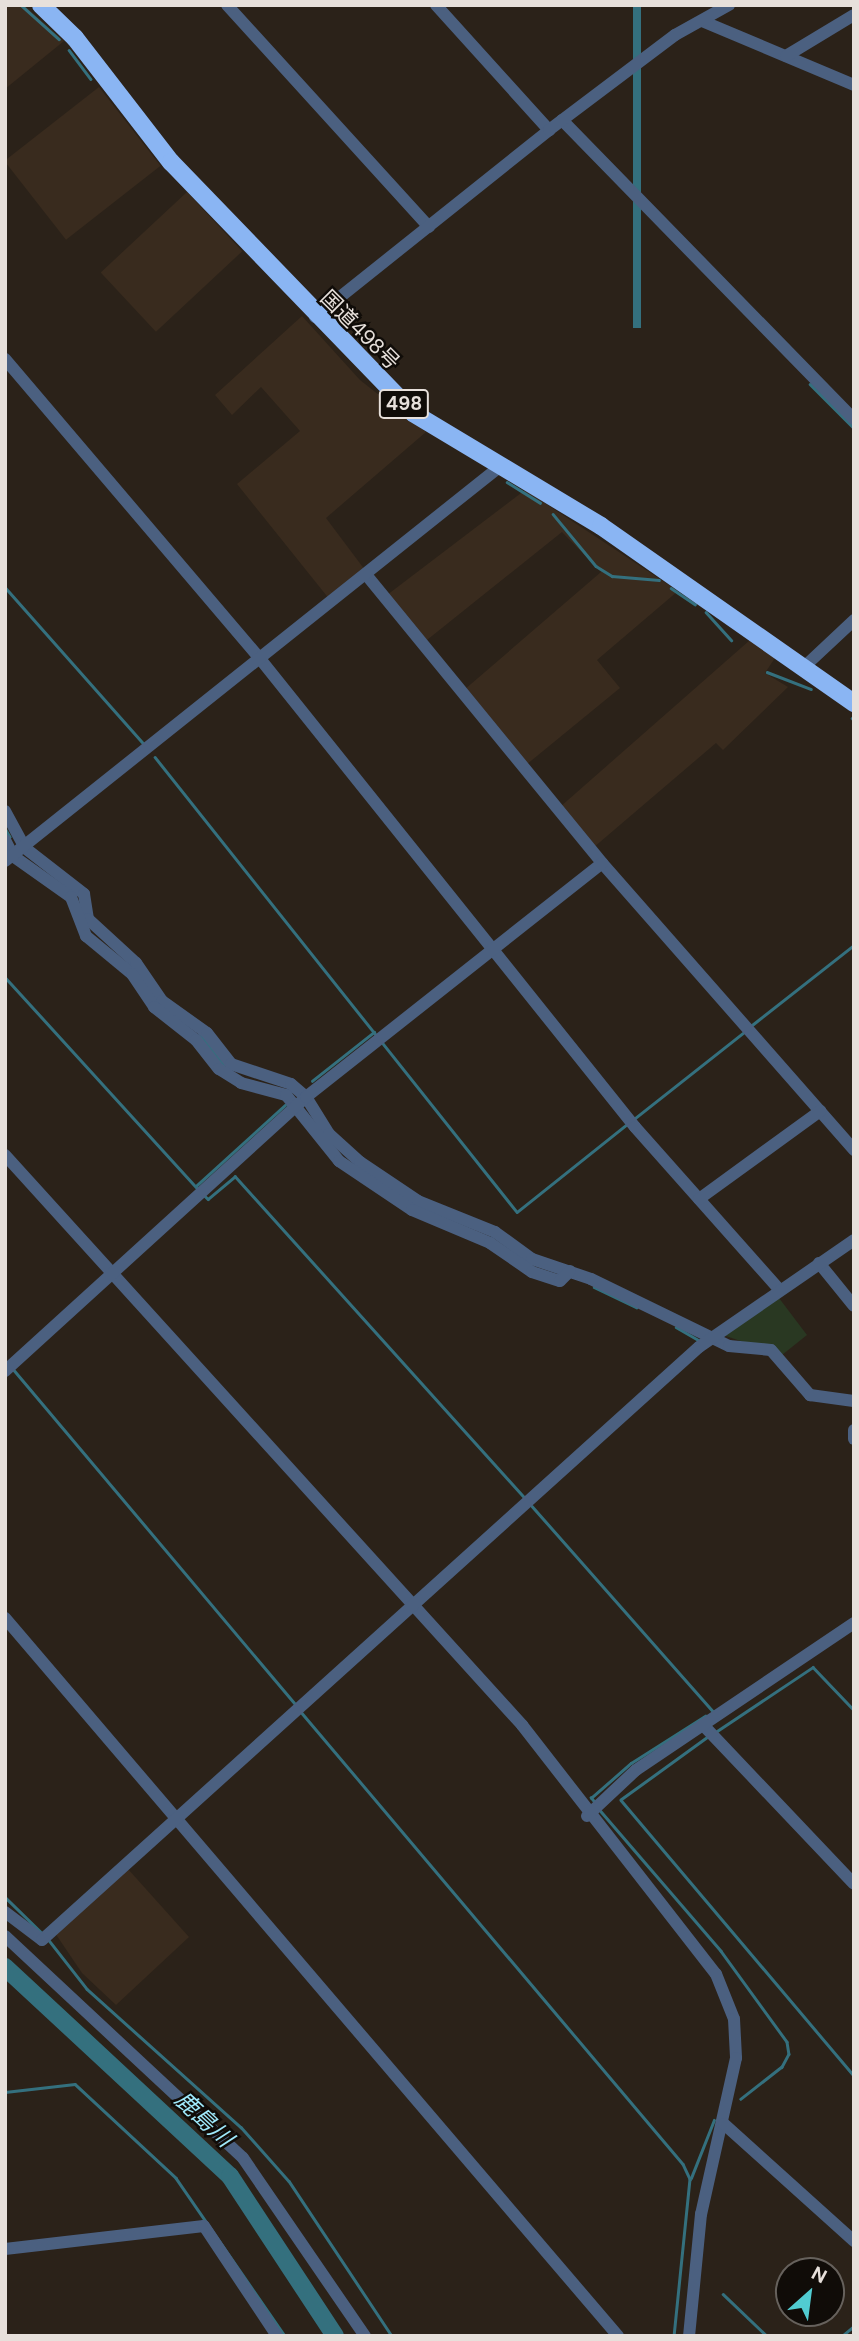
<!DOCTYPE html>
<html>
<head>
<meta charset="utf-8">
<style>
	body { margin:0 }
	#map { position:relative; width:859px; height:2341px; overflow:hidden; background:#2b2219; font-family:"DM Sans","Noto Sans JP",sans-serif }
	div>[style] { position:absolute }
	.built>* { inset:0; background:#392b1e; transform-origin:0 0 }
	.green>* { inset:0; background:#293822 }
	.water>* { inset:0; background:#34707e; transform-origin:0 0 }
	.stream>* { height:2.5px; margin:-1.25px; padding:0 1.25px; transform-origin:1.25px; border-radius:1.25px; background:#34707e }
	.river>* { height:18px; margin:-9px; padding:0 9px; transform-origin:9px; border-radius:9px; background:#34707e }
	.minor>* { height:12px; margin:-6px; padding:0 6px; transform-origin:6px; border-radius:6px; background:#4b6080 }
	.highway>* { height:18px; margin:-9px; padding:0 9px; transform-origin:9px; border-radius:9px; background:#8ab5f3 }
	span { translate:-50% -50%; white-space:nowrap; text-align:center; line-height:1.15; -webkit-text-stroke:5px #100c08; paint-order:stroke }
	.shield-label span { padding:2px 5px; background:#100c08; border:2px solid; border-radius:5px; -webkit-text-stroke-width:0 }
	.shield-label { font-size:19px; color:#e7e0db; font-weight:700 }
	.street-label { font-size:21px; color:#e7e0db }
	.water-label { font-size:23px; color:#a0eafc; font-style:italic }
	.frame { position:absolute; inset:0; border:7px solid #e7e0db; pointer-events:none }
	.north { position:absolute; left:775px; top:2257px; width:70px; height:70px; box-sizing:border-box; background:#100c08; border:2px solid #66615c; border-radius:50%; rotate:28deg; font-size:19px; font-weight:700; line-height:28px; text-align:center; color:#e7e0db }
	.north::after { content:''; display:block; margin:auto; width:24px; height:32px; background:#51ccd1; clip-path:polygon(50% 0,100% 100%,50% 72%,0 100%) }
</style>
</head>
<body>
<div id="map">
	<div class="built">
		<i style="clip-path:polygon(5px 5px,24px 5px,64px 41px,5px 89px)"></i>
		<i style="left:99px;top:87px;width:100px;height:120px;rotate:52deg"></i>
		<i style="left:187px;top:192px;width:81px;height:118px;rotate:47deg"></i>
		<i style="clip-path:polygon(302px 316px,360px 380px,426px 432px,326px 518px,365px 570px,330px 600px,237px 484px,300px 431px,261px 387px,232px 415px,215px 395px)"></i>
		<i style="clip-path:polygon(525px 490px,678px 591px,597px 660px,620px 688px,526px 765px,464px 690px,601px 572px,562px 532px,427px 640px,387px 595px)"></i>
		<i style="clip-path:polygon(750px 640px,775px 658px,765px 673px,788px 687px,723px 750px,716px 743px,593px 848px,560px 807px)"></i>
		<i style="clip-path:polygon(128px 1869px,189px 1937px,116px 2005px,82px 1973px,55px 1933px)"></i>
	</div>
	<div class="green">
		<i style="clip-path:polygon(779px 1298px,807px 1335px,782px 1355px,723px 1335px)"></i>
	</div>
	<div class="water">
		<i style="left:633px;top:5px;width:8px;height:323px"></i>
	</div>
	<div class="stream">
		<i style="left:21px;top:5px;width:51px;rotate:41.8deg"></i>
		<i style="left:69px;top:50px;width:36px;rotate:53deg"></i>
		<i style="left:810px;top:384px;width:62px;rotate:45deg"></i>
		<i style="left:507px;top:482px;width:39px;rotate:32deg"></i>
		<i style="left:553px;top:514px;width:67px;rotate:50.4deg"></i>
		<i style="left:596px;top:566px;width:19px;rotate:32deg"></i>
		<i style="left:612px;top:576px;width:47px;rotate:4.9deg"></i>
		<i style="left:5px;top:587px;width:210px;rotate:48.5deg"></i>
		<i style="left:671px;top:588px;width:29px;rotate:34deg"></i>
		<i style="left:706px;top:612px;width:38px;rotate:48deg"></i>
		<i style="left:767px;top:672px;width:47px;rotate:21.1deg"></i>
		<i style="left:852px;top:718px;width:3px;rotate:45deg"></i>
		<i style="left:155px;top:757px;width:357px;rotate:51.5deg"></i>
		<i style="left:5px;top:828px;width:10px;rotate:61deg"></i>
		<i style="left:5px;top:977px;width:288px;rotate:47.7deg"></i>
		<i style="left:752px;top:1025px;width:130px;rotate:-38.1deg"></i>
		<i style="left:200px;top:1034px;width:39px;rotate:52deg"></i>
		<i style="left:381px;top:1041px;width:218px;rotate:51.5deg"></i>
		<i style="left:517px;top:1212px;width:139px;rotate:-38.6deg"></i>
		<i style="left:312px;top:1081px;width:79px;rotate:-38.3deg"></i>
		<i style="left:634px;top:1119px;width:140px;rotate:-38.3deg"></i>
		<i style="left:196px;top:1186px;width:120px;rotate:-42.3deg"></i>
		<i style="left:203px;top:1194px;width:7px;rotate:45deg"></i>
		<i style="left:208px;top:1199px;width:35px;rotate:-40deg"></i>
		<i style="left:235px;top:1176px;width:433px;rotate:48deg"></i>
		<i style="left:594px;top:1287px;width:47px;rotate:25.5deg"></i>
		<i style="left:676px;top:1327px;width:28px;rotate:30deg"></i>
		<i style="left:14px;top:1370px;width:438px;rotate:49.9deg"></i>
		<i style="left:532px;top:1506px;width:273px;rotate:48.6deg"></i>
		<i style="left:302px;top:1713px;width:590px;rotate:49.81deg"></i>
		<i style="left:683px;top:2164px;width:17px;rotate:65deg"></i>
		<i style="left:690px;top:2179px;width:158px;rotate:95.8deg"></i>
		<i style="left:717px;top:1731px;width:115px;rotate:-33.7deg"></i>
		<i style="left:813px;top:1667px;width:59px;rotate:46.4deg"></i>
		<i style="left:708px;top:1737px;width:107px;rotate:144.1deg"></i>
		<i style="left:621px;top:1800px;width:361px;rotate:49.8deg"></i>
		<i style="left:596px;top:1804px;width:8px;rotate:-130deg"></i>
		<i style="left:591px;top:1798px;width:53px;rotate:-41.2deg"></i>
		<i style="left:631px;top:1763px;width:88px;rotate:-32.4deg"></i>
		<i style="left:599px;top:1809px;width:187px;rotate:49.3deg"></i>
		<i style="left:721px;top:1951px;width:112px;rotate:54deg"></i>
		<i style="left:787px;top:2042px;width:12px;rotate:81deg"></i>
		<i style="left:789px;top:2054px;width:15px;rotate:118deg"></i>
		<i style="left:782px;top:2067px;width:52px;rotate:142deg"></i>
		<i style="left:5px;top:1897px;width:53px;rotate:44.2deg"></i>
		<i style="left:48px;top:1939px;width:63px;rotate:52deg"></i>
		<i style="left:87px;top:1989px;width:207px;rotate:41.9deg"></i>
		<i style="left:241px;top:2127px;width:72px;rotate:48.4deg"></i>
		<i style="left:289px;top:2181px;width:186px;rotate:56.4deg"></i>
		<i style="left:5px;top:2092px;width:70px;rotate:-6.5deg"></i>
		<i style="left:75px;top:2084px;width:138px;rotate:42.9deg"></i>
		<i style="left:176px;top:2178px;width:192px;rotate:55.4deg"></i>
		<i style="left:691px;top:2178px;width:62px;rotate:-68.4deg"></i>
		<i style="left:723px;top:2294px;width:61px;rotate:43.7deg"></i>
		<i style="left:842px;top:2336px;width:16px;rotate:-40deg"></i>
	</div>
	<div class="river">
		<i style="left:5px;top:1967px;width:307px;rotate:42.9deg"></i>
		<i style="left:230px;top:2176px;width:191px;rotate:56.7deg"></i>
	</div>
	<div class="minor">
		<i style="left:227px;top:5px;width:300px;rotate:47.7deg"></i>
		<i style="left:436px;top:5px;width:169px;rotate:47.9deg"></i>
		<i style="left:702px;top:21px;width:165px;rotate:22.8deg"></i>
		<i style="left:786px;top:56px;width:79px;rotate:-31.1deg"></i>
		<i style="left:562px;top:120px;width:418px;rotate:45.7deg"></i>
		<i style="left:315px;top:317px;width:300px;rotate:-38.6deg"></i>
		<i style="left:549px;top:130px;width:158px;rotate:-37deg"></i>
		<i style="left:675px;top:35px;width:62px;rotate:-29.1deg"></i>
		<i style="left:5px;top:359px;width:395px;rotate:49.6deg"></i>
		<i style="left:261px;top:660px;width:598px;rotate:51.31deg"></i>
		<i style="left:635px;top:1127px;width:217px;rotate:48.4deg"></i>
		<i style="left:368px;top:577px;width:370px;rotate:50.7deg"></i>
		<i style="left:602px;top:863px;width:382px;rotate:48.7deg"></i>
		<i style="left:804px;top:667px;width:69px;rotate:-43.2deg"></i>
		<i style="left:5px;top:811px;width:42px;rotate:61.6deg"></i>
		<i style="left:25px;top:848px;width:75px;rotate:37.9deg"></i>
		<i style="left:84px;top:894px;width:25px;rotate:81deg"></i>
		<i style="left:88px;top:919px;width:65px;rotate:42.5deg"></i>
		<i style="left:136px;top:963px;width:46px;rotate:55.6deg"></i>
		<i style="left:162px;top:1001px;width:55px;rotate:35.4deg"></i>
		<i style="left:207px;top:1033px;width:39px;rotate:52deg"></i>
		<i style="left:231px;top:1064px;width:63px;rotate:18.4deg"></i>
		<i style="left:291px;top:1084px;width:20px;rotate:41deg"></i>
		<i style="left:306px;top:1097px;width:44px;rotate:58.1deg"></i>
		<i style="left:329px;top:1134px;width:42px;rotate:42.1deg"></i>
		<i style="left:360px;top:1162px;width:70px;rotate:33.9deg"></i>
		<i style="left:418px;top:1201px;width:83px;rotate:21.9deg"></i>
		<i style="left:495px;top:1232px;width:46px;rotate:36.1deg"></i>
		<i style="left:532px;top:1259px;width:62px;rotate:18.7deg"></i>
		<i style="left:591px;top:1279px;width:153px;rotate:25.9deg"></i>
		<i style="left:729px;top:1346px;width:42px;rotate:5.4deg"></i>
		<i style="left:771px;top:1350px;width:60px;rotate:49.1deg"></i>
		<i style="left:810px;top:1395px;width:44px;rotate:7.8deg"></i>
		<i style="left:5px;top:840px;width:18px;rotate:63deg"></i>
		<i style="left:13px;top:856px;width:71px;rotate:35.3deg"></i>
		<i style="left:71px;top:897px;width:42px;rotate:69deg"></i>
		<i style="left:86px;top:936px;width:60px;rotate:39.6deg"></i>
		<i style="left:132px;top:974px;width:40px;rotate:56deg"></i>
		<i style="left:154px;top:1007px;width:53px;rotate:38.2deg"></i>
		<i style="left:196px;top:1040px;width:37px;rotate:52deg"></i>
		<i style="left:219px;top:1069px;width:26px;rotate:32deg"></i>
		<i style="left:241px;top:1083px;width:47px;rotate:14.9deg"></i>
		<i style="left:286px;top:1095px;width:85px;rotate:51.2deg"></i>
		<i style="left:339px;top:1161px;width:88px;rotate:33.9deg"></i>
		<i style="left:412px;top:1210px;width:85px;rotate:22.9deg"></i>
		<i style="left:490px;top:1243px;width:51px;rotate:34.6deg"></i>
		<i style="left:532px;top:1272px;width:29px;rotate:18deg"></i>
		<i style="left:560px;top:1281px;width:14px;rotate:-45deg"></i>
		<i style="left:5px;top:861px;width:637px;rotate:-38.56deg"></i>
		<i style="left:5px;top:1155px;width:770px;rotate:47.79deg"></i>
		<i style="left:522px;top:1725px;width:316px;rotate:52.1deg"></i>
		<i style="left:716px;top:1974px;width:48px;rotate:68.2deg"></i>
		<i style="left:734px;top:2019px;width:39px;rotate:87deg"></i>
		<i style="left:736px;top:2058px;width:160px;rotate:102.6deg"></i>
		<i style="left:701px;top:2214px;width:123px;rotate:95.6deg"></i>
		<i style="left:699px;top:1199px;width:150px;rotate:-36deg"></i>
		<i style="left:819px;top:1263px;width:55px;rotate:50.9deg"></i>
		<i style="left:5px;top:1371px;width:407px;rotate:-42.3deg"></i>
		<i style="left:306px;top:1097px;width:377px;rotate:-38.3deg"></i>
		<i style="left:854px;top:1430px;width:9px;rotate:90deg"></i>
		<i style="left:5px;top:1618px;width:944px;rotate:49.51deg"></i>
		<i style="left:705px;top:1727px;width:216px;rotate:46.5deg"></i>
		<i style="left:587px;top:1816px;width:67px;rotate:-43.2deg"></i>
		<i style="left:636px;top:1770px;width:263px;rotate:-34deg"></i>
		<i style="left:5px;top:1912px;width:46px;rotate:37.1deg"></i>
		<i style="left:42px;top:1940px;width:885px;rotate:-42.07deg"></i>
		<i style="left:699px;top:1347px;width:188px;rotate:-34.6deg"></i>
		<i style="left:5px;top:1936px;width:325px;rotate:43deg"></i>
		<i style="left:243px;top:2158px;width:216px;rotate:55.6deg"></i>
		<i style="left:724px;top:2124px;width:175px;rotate:42deg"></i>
		<i style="left:5px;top:2249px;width:200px;rotate:-6.6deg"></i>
		<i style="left:204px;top:2226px;width:132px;rotate:56.4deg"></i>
	</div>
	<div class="highway">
		<i style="left:41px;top:5px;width:47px;rotate:44.1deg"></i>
		<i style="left:75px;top:38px;width:157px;rotate:52.3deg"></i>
		<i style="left:171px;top:162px;width:349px;rotate:46deg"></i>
		<i style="left:413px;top:413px;width:219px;rotate:31deg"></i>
		<i style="left:601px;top:526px;width:309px;rotate:35deg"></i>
	</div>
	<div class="shield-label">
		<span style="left:404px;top:404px">498</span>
	</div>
	<div class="street-label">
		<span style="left:360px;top:330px;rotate:45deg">国道498号</span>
	</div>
	<div class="water-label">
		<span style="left:204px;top:2119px;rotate:43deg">鹿島川</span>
	</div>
	<div class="frame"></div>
	<div class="north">N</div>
</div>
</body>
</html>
